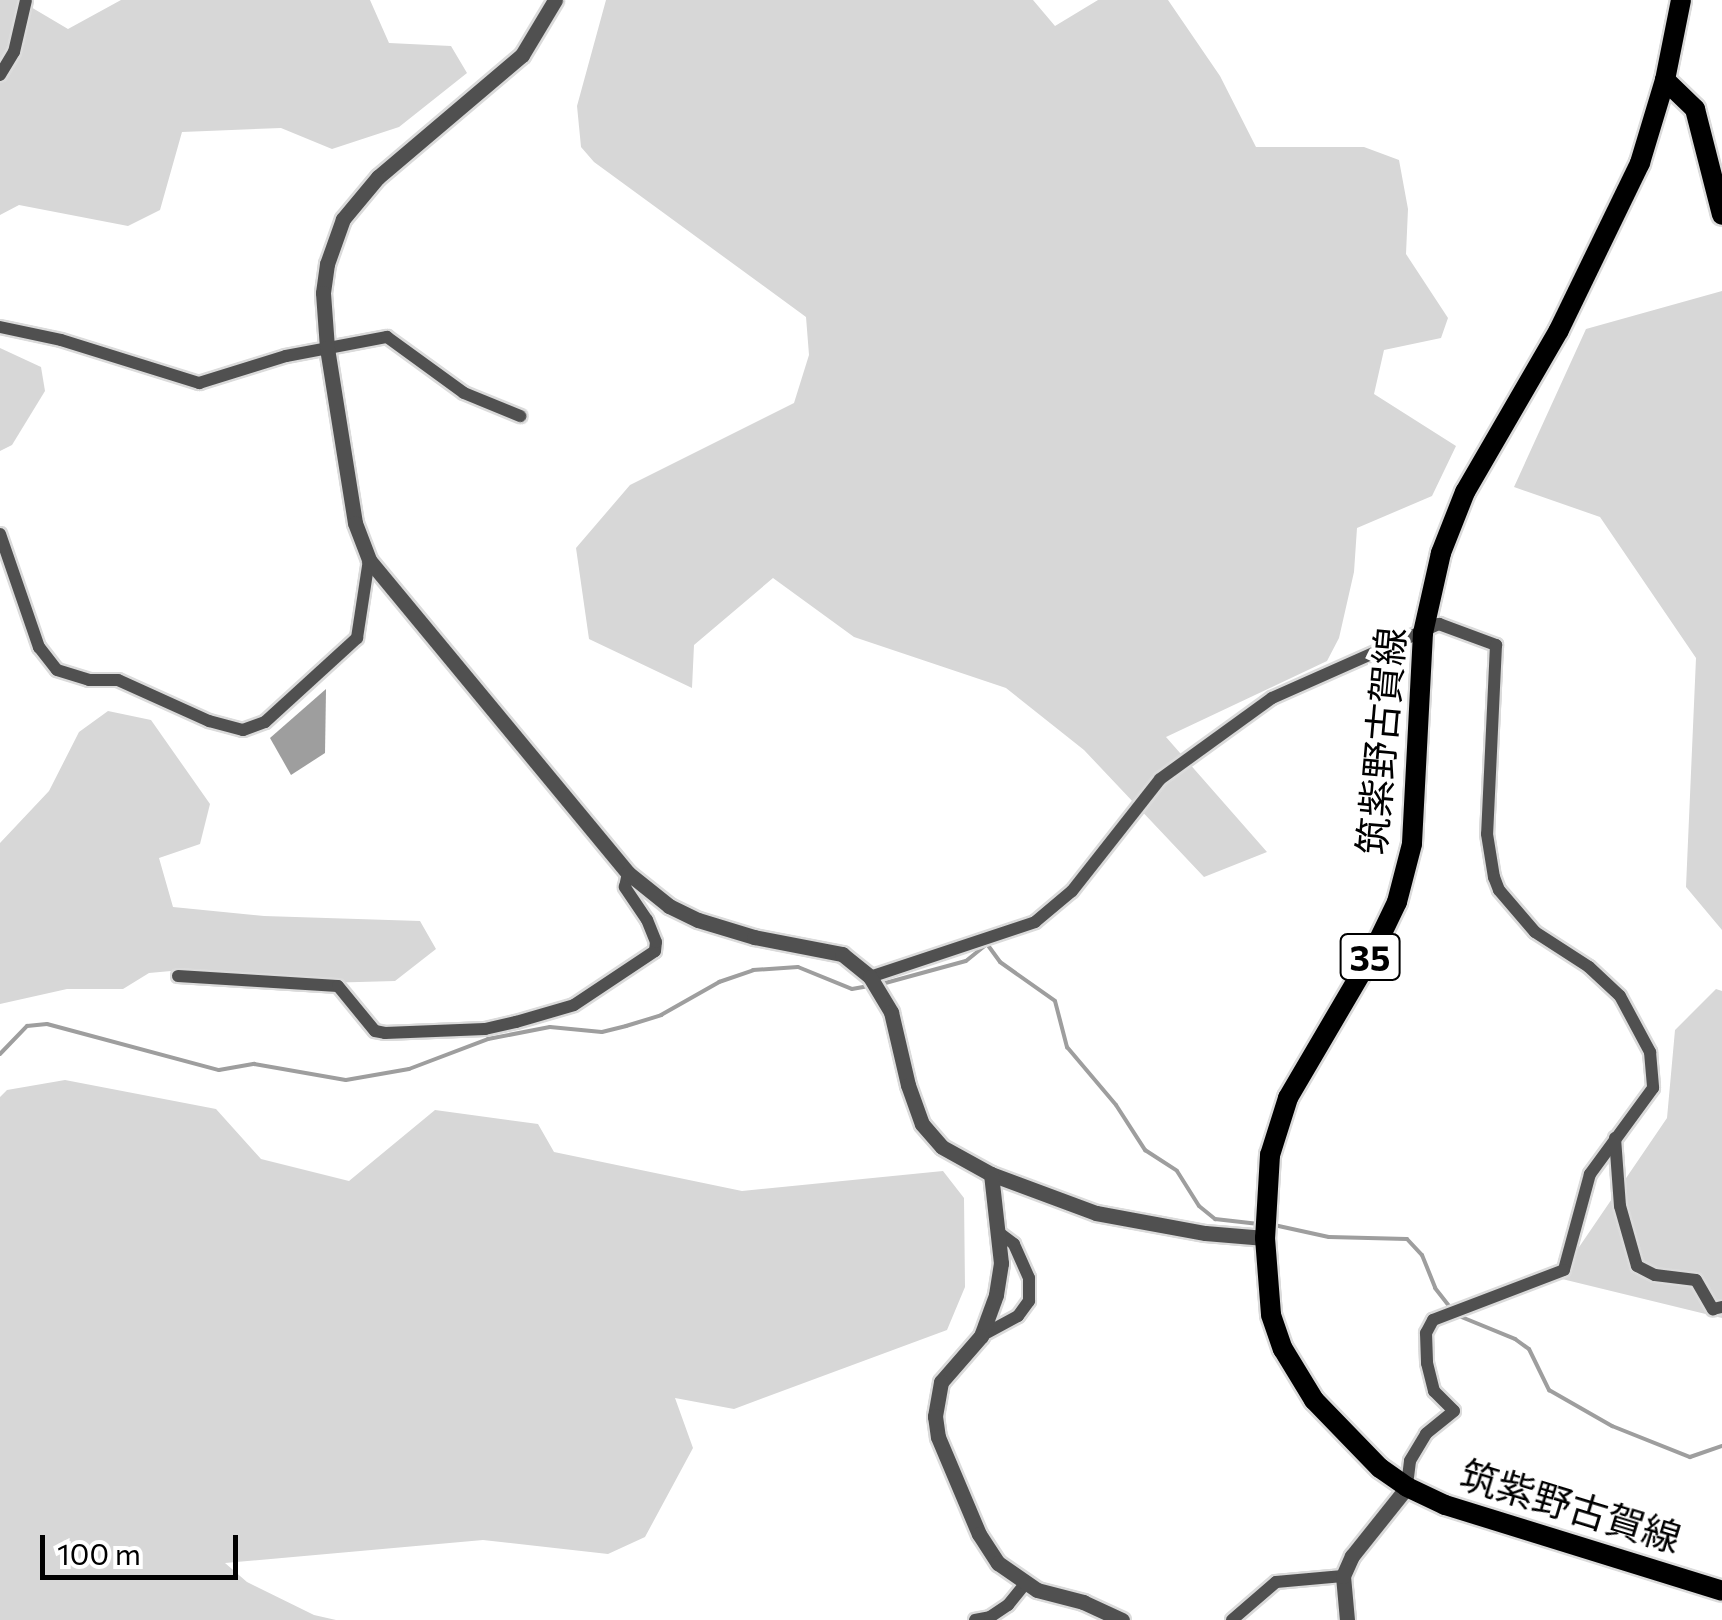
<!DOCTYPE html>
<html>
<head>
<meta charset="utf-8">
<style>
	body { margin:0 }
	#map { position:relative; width:1722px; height:1620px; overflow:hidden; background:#fff; font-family:Commissioner,"Noto Sans JP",sans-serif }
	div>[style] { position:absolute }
	.green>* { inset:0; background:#d7d7d7 }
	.water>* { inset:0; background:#9e9e9e }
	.stream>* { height:4px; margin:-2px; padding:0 2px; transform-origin:2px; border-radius:2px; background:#9e9e9e }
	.roads { filter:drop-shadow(2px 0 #dbdbdb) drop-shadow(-2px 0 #dbdbdb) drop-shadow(0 2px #dbdbdb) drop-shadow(0 -2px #dbdbdb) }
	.minor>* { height:12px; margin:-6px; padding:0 6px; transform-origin:6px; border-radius:6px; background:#505050 }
	.tertiary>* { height:15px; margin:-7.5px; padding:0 7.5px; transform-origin:7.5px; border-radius:7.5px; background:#505050 }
	.primary>* { height:20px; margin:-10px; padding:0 10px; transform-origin:10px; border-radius:10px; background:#000 }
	span { translate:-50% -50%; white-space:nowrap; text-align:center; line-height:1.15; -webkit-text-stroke:8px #fff; paint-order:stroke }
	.shield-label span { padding:2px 8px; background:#fff; border:2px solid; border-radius:8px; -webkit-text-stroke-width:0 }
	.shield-label { font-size:35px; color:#000; font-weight:700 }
	.street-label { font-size:38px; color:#000 }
	.scale { position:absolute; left:40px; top:1535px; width:198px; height:45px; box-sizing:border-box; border:5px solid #000; border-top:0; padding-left:12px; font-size:30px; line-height:35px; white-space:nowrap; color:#000; -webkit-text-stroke:8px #fff; paint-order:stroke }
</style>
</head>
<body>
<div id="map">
	<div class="green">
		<i style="clip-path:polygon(0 0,19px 0,68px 29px,121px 0,370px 0,389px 43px,451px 46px,467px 73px,399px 127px,332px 149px,281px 128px,182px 132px,160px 210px,128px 226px,19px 205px,0 215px)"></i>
		<i style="clip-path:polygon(606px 0,1033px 0,1055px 26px,1098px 0,1168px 0,1220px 76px,1256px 147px,1364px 147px,1399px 160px,1408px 209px,1406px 254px,1448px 318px,1441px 338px,1384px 350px,1374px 394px,1456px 446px,1432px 496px,1357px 528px,1354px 572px,1339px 638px,1327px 661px,1166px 737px,1267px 852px,1204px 877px,1084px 750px,1006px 688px,854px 637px,773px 578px,694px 645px,692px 688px,589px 639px,576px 548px,630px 485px,794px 403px,809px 355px,806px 317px,594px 162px,581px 147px,577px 106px)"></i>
		<i style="clip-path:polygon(1722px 291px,1722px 930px,1686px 887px,1696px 658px,1600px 517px,1514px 487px,1586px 329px)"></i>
		<i style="clip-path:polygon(0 348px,41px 367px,45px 391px,12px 445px,0 451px)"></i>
		<i style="clip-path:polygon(108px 711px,151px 720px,210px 804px,200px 844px,159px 858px,173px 907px,264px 916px,420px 921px,436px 949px,395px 981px,323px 983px,193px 969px,149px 973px,123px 989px,67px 989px,0 1004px,0 843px,49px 791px,79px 732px)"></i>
		<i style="clip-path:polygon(1716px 989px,1722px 991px,1722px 1318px,1558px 1278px,1667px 1118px,1675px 1030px)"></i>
		<i style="clip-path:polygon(65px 1080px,216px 1109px,261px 1159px,349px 1181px,435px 1110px,538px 1124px,554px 1152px,742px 1191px,943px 1171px,964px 1198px,965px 1287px,947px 1330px,734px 1409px,675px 1398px,693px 1448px,645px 1537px,608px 1554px,483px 1540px,225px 1563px,247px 1582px,314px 1615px,336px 1620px,0 1620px,0 1097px,7px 1090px)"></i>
	</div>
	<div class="water">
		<i style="clip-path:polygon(326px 689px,325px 753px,291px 775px,270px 738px)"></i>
	</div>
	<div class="stream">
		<i style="left:878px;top:985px;width:91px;rotate:-15.3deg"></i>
		<i style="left:966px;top:961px;width:27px;rotate:-39deg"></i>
		<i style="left:987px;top:944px;width:22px;rotate:54deg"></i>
		<i style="left:1000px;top:962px;width:67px;rotate:35.3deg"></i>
		<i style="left:1055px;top:1001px;width:48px;rotate:75.4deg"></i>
		<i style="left:1067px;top:1047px;width:76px;rotate:49.8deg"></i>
		<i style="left:1116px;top:1105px;width:54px;rotate:57.2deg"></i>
		<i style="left:1145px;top:1150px;width:38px;rotate:33deg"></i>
		<i style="left:1177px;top:1171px;width:41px;rotate:57.8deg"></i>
		<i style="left:1199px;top:1206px;width:21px;rotate:39deg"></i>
		<i style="left:1215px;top:1219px;width:44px;rotate:6.5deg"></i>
		<i style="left:0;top:1054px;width:39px;rotate:-46deg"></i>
		<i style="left:27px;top:1026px;width:20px;rotate:-6deg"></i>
		<i style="left:47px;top:1024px;width:178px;rotate:15deg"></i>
		<i style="left:219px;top:1070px;width:36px;rotate:-10deg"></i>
		<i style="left:254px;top:1064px;width:93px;rotate:9.9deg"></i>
		<i style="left:346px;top:1080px;width:64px;rotate:-9.9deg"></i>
		<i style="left:409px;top:1069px;width:85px;rotate:-20.8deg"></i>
		<i style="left:488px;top:1039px;width:63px;rotate:-11deg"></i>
		<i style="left:550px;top:1027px;width:52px;rotate:5.5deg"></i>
		<i style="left:602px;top:1032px;width:25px;rotate:-14deg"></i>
		<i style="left:626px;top:1026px;width:37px;rotate:-17deg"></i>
		<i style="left:661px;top:1015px;width:67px;rotate:-29.6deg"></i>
		<i style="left:719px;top:982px;width:36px;rotate:-19deg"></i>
		<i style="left:753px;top:970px;width:45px;rotate:-3.8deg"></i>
		<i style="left:798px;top:967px;width:58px;rotate:22.2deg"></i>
		<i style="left:852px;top:989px;width:17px;rotate:-10deg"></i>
		<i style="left:1274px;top:1225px;width:56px;rotate:12.3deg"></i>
		<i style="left:1329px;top:1237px;width:78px;rotate:1.5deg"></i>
		<i style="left:1407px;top:1239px;width:22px;rotate:47deg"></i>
		<i style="left:1422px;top:1255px;width:35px;rotate:68deg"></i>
		<i style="left:1435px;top:1288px;width:28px;rotate:52deg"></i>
		<i style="left:1459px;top:1316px;width:61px;rotate:22.3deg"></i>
		<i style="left:1515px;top:1339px;width:17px;rotate:36deg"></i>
		<i style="left:1529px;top:1349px;width:46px;rotate:64deg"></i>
		<i style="left:1549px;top:1390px;width:73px;rotate:29.7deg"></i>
		<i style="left:1612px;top:1426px;width:84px;rotate:21.7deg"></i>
		<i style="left:1690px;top:1457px;width:34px;rotate:-19deg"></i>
	</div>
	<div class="roads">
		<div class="minor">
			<i style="left:0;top:75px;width:27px;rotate:-59deg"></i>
			<i style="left:14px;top:52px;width:53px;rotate:-77deg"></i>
			<i style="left:0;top:327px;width:62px;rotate:12deg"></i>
			<i style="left:61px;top:340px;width:145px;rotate:17.3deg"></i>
			<i style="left:199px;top:383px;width:91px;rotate:-17.2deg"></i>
			<i style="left:286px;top:356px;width:103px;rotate:-10.7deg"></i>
			<i style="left:387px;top:337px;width:95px;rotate:36deg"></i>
			<i style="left:464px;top:393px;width:61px;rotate:22.3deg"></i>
			<i style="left:0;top:534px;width:120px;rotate:71deg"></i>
			<i style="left:39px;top:647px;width:29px;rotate:52deg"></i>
			<i style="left:57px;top:670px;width:34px;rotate:17deg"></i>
			<i style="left:89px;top:680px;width:29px"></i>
			<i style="left:118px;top:680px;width:100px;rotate:24.3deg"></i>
			<i style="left:209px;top:721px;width:35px;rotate:15deg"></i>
			<i style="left:243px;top:730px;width:23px;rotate:-20deg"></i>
			<i style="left:265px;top:722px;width:125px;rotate:-42.4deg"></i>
			<i style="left:357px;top:638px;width:79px;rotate:-81.3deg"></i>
			<i style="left:178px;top:976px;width:160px;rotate:3.6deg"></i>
			<i style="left:338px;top:986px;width:58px;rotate:50.6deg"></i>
			<i style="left:375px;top:1031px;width:10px;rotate:11deg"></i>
			<i style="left:385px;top:1033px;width:100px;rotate:-2.3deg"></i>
			<i style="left:485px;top:1029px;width:32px;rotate:-13deg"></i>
			<i style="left:516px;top:1022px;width:60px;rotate:-16.3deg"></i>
			<i style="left:574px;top:1005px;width:97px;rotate:-33.7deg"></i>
			<i style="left:655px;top:951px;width:9px;rotate:-84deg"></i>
			<i style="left:656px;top:942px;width:24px;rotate:-112deg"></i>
			<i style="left:647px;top:920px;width:40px;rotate:-124deg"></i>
			<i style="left:625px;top:887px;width:14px;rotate:-78deg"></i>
			<i style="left:870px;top:977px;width:174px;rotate:-18.4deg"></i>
			<i style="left:1035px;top:922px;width:48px;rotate:-40deg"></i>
			<i style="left:1072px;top:891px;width:142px;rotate:-51.8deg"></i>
			<i style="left:1160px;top:779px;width:138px;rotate:-35.9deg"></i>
			<i style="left:1272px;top:698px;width:183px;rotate:-23.9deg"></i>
			<i style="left:1439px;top:624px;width:61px;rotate:20.2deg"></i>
			<i style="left:1496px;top:645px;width:189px;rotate:92.7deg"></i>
			<i style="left:1487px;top:834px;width:44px;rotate:80.8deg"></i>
			<i style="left:1494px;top:877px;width:14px;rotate:69deg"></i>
			<i style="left:1499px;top:890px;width:55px;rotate:49.4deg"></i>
			<i style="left:1535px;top:932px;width:64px;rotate:32.9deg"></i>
			<i style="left:1589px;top:967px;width:42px;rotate:43.1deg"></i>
			<i style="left:1620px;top:996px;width:64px;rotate:61.8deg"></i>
			<i style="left:1650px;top:1052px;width:36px;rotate:85deg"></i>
			<i style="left:1653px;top:1088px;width:107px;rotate:126.2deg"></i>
			<i style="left:1590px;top:1174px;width:99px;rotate:105.2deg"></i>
			<i style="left:1564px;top:1270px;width:140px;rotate:159.1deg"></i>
			<i style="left:1433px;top:1320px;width:15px;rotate:118deg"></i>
			<i style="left:1426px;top:1333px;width:30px;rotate:88deg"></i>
			<i style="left:1427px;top:1363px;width:29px;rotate:76deg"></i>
			<i style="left:1434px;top:1391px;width:28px;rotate:45deg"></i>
			<i style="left:1454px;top:1411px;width:36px;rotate:141deg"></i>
			<i style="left:1426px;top:1434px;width:31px;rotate:121deg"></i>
			<i style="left:1410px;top:1461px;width:26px;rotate:97deg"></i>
			<i style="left:1615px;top:1138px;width:68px;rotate:85.8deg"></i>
			<i style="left:1620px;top:1206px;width:62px;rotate:74.2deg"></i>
			<i style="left:1637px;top:1266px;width:20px;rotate:27deg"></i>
			<i style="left:1655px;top:1275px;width:41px;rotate:7deg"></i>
			<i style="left:1696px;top:1280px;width:34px;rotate:60deg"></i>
			<i style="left:1713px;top:1309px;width:9px;rotate:-13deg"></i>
			<i style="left:981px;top:1336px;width:42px;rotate:-28.4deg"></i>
			<i style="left:1018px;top:1316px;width:19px;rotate:-54deg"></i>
			<i style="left:1029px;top:1301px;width:23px;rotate:-90deg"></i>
			<i style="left:1029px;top:1278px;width:37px;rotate:-114deg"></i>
			<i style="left:1014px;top:1244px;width:20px;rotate:-143deg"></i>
			<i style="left:975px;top:1620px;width:15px;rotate:-11deg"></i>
			<i style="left:990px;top:1617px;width:22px;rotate:-34deg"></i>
			<i style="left:1008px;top:1605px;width:27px;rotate:-51deg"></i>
			<i style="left:1232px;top:1620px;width:58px;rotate:-40.8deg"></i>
			<i style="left:1276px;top:1582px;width:67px;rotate:-5.1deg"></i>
		</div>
		<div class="tertiary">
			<i style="left:555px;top:0;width:64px;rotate:121deg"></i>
			<i style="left:522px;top:55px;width:189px;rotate:139.7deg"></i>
			<i style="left:378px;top:177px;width:55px;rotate:129.8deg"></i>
			<i style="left:343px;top:219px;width:48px;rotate:109.6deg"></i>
			<i style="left:327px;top:264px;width:29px;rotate:98deg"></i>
			<i style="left:323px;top:293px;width:55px;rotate:85.8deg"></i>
			<i style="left:327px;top:348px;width:177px;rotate:80.9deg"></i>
			<i style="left:355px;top:523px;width:40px;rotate:69deg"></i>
			<i style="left:369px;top:560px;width:406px;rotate:50.4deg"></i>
			<i style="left:628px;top:873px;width:53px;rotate:38.8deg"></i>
			<i style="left:669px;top:906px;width:32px;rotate:26deg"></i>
			<i style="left:698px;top:920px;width:59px;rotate:16.9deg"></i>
			<i style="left:754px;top:937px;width:90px;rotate:10.9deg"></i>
			<i style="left:842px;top:954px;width:36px;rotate:39deg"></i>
			<i style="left:870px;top:977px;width:41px;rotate:59deg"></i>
			<i style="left:891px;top:1012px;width:75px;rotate:76.9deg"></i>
			<i style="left:908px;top:1085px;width:41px;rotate:70.3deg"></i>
			<i style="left:922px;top:1124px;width:30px;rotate:49deg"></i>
			<i style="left:942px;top:1147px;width:56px;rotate:28.9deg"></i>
			<i style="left:991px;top:1174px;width:112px;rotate:20.4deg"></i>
			<i style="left:1096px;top:1213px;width:111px;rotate:10.4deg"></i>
			<i style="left:1205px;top:1233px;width:60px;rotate:4.8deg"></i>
			<i style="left:991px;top:1174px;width:90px;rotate:83.6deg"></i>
			<i style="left:1001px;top:1263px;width:32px;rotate:99deg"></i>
			<i style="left:996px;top:1295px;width:44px;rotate:110.1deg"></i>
			<i style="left:981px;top:1336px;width:61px;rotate:131deg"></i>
			<i style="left:941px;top:1382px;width:35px;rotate:100deg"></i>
			<i style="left:935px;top:1416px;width:21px;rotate:82deg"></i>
			<i style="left:938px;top:1437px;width:105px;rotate:67.1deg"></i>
			<i style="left:979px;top:1534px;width:35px;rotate:57deg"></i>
			<i style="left:998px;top:1563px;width:47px;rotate:34.7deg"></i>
			<i style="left:1037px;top:1590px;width:48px;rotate:14.6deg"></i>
			<i style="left:1083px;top:1602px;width:43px;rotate:24.8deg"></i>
			<i style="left:1347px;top:1620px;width:44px;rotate:-95.2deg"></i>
			<i style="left:1343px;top:1576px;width:22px;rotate:-66deg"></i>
			<i style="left:1352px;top:1556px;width:88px;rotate:-51.4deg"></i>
		</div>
		<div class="primary">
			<i style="left:1681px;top:0;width:82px;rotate:101.3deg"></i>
			<i style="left:1665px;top:80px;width:87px;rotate:106.8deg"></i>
			<i style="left:1640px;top:163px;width:186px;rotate:115.9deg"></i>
			<i style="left:1559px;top:330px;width:187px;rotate:120.1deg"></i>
			<i style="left:1465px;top:492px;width:66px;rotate:111.5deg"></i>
			<i style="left:1441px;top:553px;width:82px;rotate:102.7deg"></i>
			<i style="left:1423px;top:633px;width:211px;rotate:93deg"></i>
			<i style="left:1412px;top:844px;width:60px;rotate:104.5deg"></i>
			<i style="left:1397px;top:902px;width:62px;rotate:115.7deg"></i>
			<i style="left:1370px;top:958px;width:162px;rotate:120.4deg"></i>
			<i style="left:1288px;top:1098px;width:60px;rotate:107.5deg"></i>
			<i style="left:1270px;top:1155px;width:83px;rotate:93.4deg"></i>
			<i style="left:1265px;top:1238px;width:77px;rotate:85.5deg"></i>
			<i style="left:1271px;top:1315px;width:36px;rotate:71deg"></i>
			<i style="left:1283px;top:1349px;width:60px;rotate:58.7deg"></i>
			<i style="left:1314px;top:1400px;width:95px;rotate:45.9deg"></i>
			<i style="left:1380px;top:1468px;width:33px;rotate:35deg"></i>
			<i style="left:1407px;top:1487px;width:42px;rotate:25.3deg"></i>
			<i style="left:1445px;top:1505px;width:290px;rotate:17.2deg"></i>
			<i style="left:1665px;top:80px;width:42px;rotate:44deg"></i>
			<i style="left:1695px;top:109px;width:109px;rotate:75.7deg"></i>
		</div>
	</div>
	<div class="shield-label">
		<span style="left:1370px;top:957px">35</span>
	</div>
	<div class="street-label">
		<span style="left:1380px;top:741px;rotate:-85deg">筑紫野古賀線</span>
		<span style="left:1571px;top:1505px;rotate:17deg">筑紫野古賀線</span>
	</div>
	<div class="scale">100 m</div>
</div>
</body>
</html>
